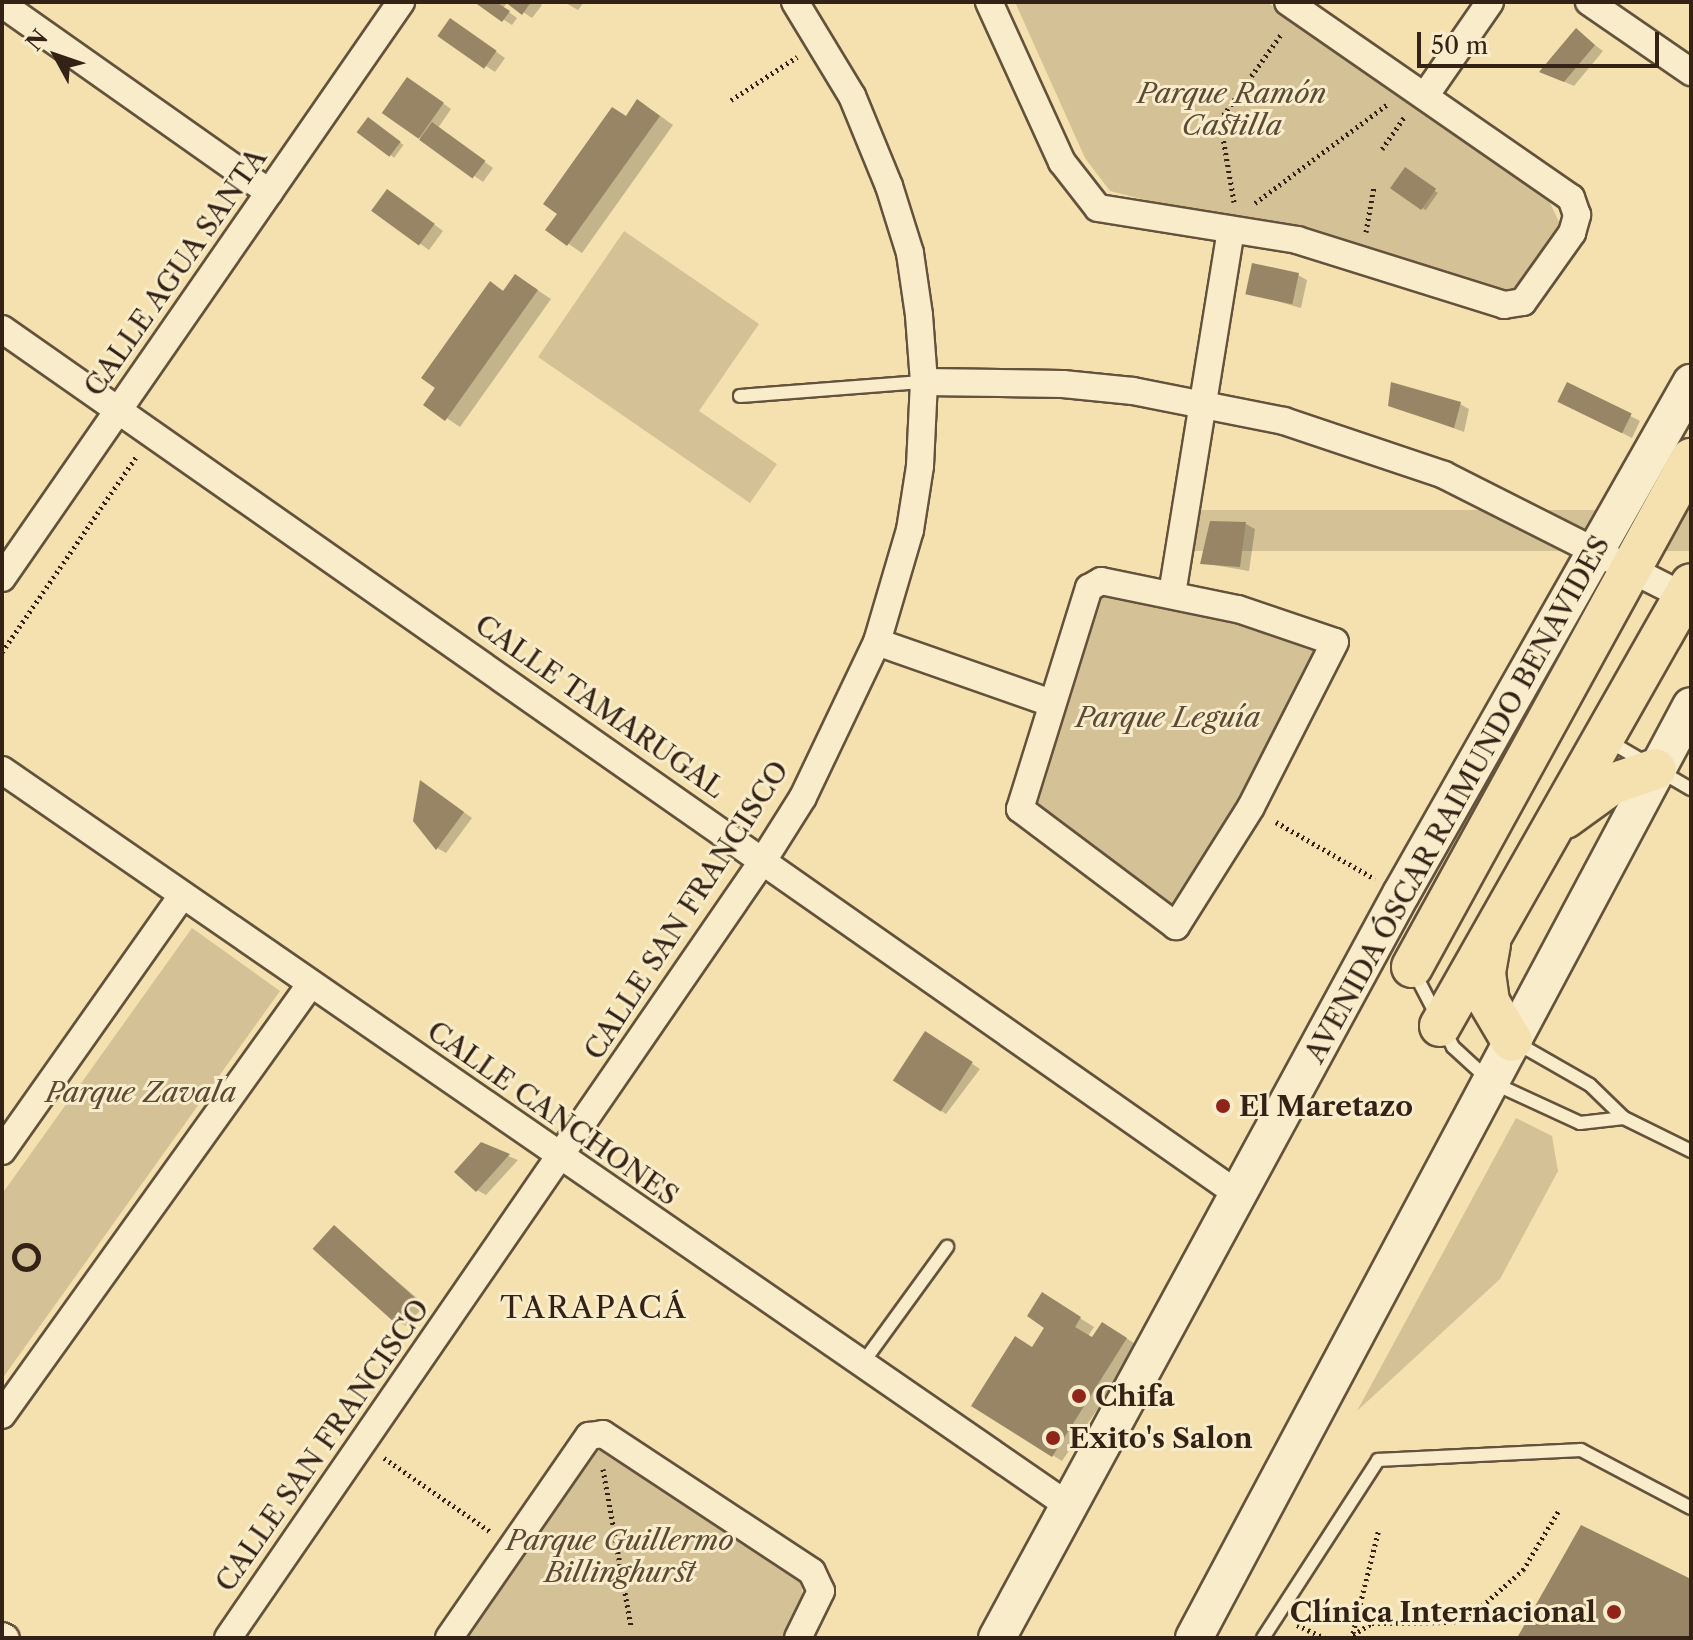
<!DOCTYPE html>
<html>
<head>
<meta charset="utf-8">
<style>
	body { margin:0 }
	#map { position:relative; width:1693px; height:1640px; overflow:hidden; background:#f5e1af; font-family:"Libre Caslon Text",serif }
	div>[style] { position:absolute }
	.green>* { inset:0; background:#d4c195; transform-origin:0 0 }
	.shadow>* { inset:0; background:#0003; transform-origin:0 0 }
	.building>* { inset:0; background:#988565; transform-origin:0 0 }
	.path>* { height:5px; margin-top:-2.5px; transform-origin:0; background:repeating-linear-gradient(90deg,#332215 0 2px,transparent 0 6px) }
	.path>.ring { margin:-2.5px; padding:0; box-sizing:content-box; background:none; border:5px solid #332215; border-radius:50% }
	.roads { filter:drop-shadow(2px 0 #64523c) drop-shadow(-2px 0 #64523c) drop-shadow(0 2px #64523c) drop-shadow(0 -2px #64523c) }
	.lane>* { height:12px; margin:-6px; padding:0 6px; transform-origin:6px; border-radius:6px; background:#f8eccb }
	.street>* { height:26px; margin:-13px; padding:0 13px; transform-origin:13px; border-radius:13px; background:#f8eccb }
	.secondary>* { height:36px; margin:-18px; padding:0 18px; transform-origin:18px; border-radius:18px; background:#f8eccb }
	.primary>* { height:40px; margin:-20px; padding:0 20px; transform-origin:20px; border-radius:20px; background:#f5e1af }
	.dots>* { width:22px; height:22px; translate:-50% -50%; box-sizing:border-box; border:4px solid #f8eccb; border-radius:50% }
	span { translate:-50% -50%; white-space:nowrap; text-align:center; line-height:1.15; -webkit-text-stroke:6px #f8eccb; paint-order:stroke }
	.park-label { font-size:28px; color:#5b4a35; font-style:italic }
	.street-label { font-size:28px; color:#332215 }
	.poi-label { font-size:28px; color:#332215; font-weight:700 }
	.left { translate:0 -50%; text-align:left }
	.right { translate:-100% -50%; text-align:right }
	.neighbourhood-label { font-size:30px; color:#332215; letter-spacing:2px }
	.frame { position:absolute; inset:0; border:4px solid #332215; pointer-events:none }
	.north { position:absolute; left:16px; top:16px; width:80px; height:80px; -webkit-text-stroke:6px #f8eccb; paint-order:stroke; rotate:310deg; font-size:22px; font-weight:700; line-height:32px; text-align:center; color:#332215 }
	.north::after { content:''; display:block; margin:auto; width:28px; height:36px; background:#332215; clip-path:polygon(50% 0,100% 100%,50% 72%,0 100%) }
	.scale { position:absolute; left:1417px; top:32px; width:242px; height:36px; box-sizing:border-box; border:4px solid #332215; border-top:0; padding-left:10px; font-size:24px; line-height:28px; white-space:nowrap; color:#332215; -webkit-text-stroke:6px #f8eccb; paint-order:stroke }
</style>
</head>
<body>
<div id="map">
	<div class="green">
		<i style="clip-path:polygon(1015px 2px,1267px 2px,1548px 199px,1563px 230px,1520px 296px,1110px 191px,1085px 158px)"></i>
		<i style="clip-path:polygon(624px 231px,759px 324px,699px 411px,777px 464px,750px 503px,538px 357px)"></i>
		<i style="left:1691px;top:510px;width:41px;height:519px;rotate:90deg"></i>
		<i style="clip-path:polygon(1101px 594px,1314px 641px,1319px 658px,1182px 902px,1168px 906px,1029px 805px)"></i>
		<i style="clip-path:polygon(192px 928px,280px 991px,2px 1379px,2px 1194px)"></i>
		<i style="clip-path:polygon(1516px 1118px,1552px 1136px,1558px 1171px,1500px 1279px,1357px 1411px)"></i>
		<i style="clip-path:polygon(603px 1445px,801px 1583px,805px 1612px,791px 1638px,464px 1638px,593px 1448px)"></i>
	</div>
	<div class="shadow">
		<i style="clip-path:polygon(477px 2px,508px 2px,503px 8px,517px 18px,512px 25px)"></i>
		<i style="clip-path:polygon(508px 2px,537px 2px,542px 5px,532px 18px)"></i>
		<i style="clip-path:polygon(564px 2px,584px 2px,578px 10px)"></i>
		<i style="clip-path:polygon(460px 26px,505px 58px,495px 72px,440px 35px)"></i>
		<i style="clip-path:polygon(1576px 31px,1603px 51px,1574px 86px,1542px 72px)"></i>
		<i style="clip-path:polygon(417px 85px,451px 109px,438px 128px,493px 168px,483px 182px,384px 113px)"></i>
		<i style="clip-path:polygon(652px 110px,673px 125px,582px 253px,548px 230px,627px 118px)"></i>
		<i style="left:372px;top:122px;width:39px;height:16px;rotate:36deg"></i>
		<i style="left:1405px;top:170px;width:40px;height:21px;rotate:35deg"></i>
		<i style="clip-path:polygon(397px 197px,443px 231px,429px 250px,374px 211px)"></i>
		<i style="clip-path:polygon(1298px 275px,1307px 280px,1301px 308px,1248px 293px)"></i>
		<i style="clip-path:polygon(491px 284px,505px 292px,530px 285px,551px 299px,460px 427px,426px 404px)"></i>
		<i style="clip-path:polygon(1568px 384px,1640px 421px,1632px 438px,1569px 406px)"></i>
		<i style="clip-path:polygon(1460px 404px,1469px 409px,1464px 432px,1390px 405px)"></i>
		<i style="clip-path:polygon(1246px 524px,1255px 529px,1249px 571px,1202px 563px)"></i>
		<i style="clip-path:polygon(429px 787px,472px 818px,446px 853px,437px 848px)"></i>
		<i style="clip-path:polygon(935px 1039px,980px 1069px,946px 1114px,894px 1080px)"></i>
		<i style="clip-path:polygon(481px 1145px,518px 1160px,486px 1195px,477px 1190px)"></i>
		<i style="clip-path:polygon(335px 1228px,425px 1305px,406px 1326px,397px 1321px)"></i>
		<i style="clip-path:polygon(1056px 1303px,1094px 1327px,1088px 1336px,1093px 1340px,1117px 1332px,1140px 1347px,1062px 1461px,1010px 1429px,1033px 1350px)"></i>
	</div>
	<div class="building">
		<i style="clip-path:polygon(474px 2px,496px 2px,510px 11px,502px 22px)"></i>
		<i style="clip-path:polygon(505px 2px,531px 2px,522px 15px)"></i>
		<i style="left:450px;top:18px;width:57px;height:22px;rotate:35deg"></i>
		<i style="clip-path:polygon(1576px 28px,1595px 45px,1564px 82px,1539px 72px)"></i>
		<i style="left:407px;top:77px;width:45px;height:44px;rotate:35deg"></i>
		<i style="clip-path:polygon(637px 99px,660px 116px,567px 246px,545px 230px,557px 214px,543px 204px,612px 107px,626px 116px)"></i>
		<i style="left:368px;top:117px;width:41px;height:19px;rotate:37deg"></i>
		<i style="left:432px;top:122px;width:66px;height:22px;rotate:36deg"></i>
		<i style="left:1405px;top:167px;width:38px;height:26px;rotate:35deg"></i>
		<i style="left:387px;top:189px;width:59px;height:27px;rotate:36deg"></i>
		<i style="left:1252px;top:263px;width:48px;height:32px;rotate:12deg"></i>
		<i style="clip-path:polygon(515px 274px,538px 290px,445px 421px,423px 405px,435px 388px,421px 378px,490px 281px,503px 291px)"></i>
		<i style="clip-path:polygon(1391px 382px,1461px 402px,1454px 428px,1388px 406px)"></i>
		<i style="left:1567px;top:382px;width:72px;height:22px;rotate:26deg"></i>
		<i style="clip-path:polygon(1210px 521px,1246px 522px,1240px 567px,1200px 564px)"></i>
		<i style="clip-path:polygon(420px 780px,464px 812px,436px 850px,413px 821px)"></i>
		<i style="left:925px;top:1031px;width:57px;height:59px;rotate:33deg"></i>
		<i style="clip-path:polygon(481px 1142px,510px 1154px,476px 1192px,454px 1172px)"></i>
		<i style="left:334px;top:1225px;width:111px;height:32px;rotate:42deg"></i>
		<i style="clip-path:polygon(1042px 1292px,1081px 1317px,1075px 1327px,1092px 1337px,1102px 1322px,1127px 1338px,1052px 1457px,971px 1406px,1015px 1336px,1032px 1347px,1044px 1328px,1027px 1316px)"></i>
		<i style="clip-path:polygon(1581px 1525px,1691px 1579px,1691px 1638px,1517px 1638px)"></i>
	</div>
	<div class="path">
		<i style="left:731px;top:100px;width:79px;rotate:-33.1deg"></i>
		<i style="left:1382px;top:149px;width:39px;rotate:-55deg"></i>
		<i style="left:1234px;top:202px;width:83px;rotate:-99.7deg"></i>
		<i style="left:1220px;top:120px;width:107px;rotate:-54.5deg"></i>
		<i style="left:1255px;top:203px;width:166px;rotate:-36.7deg"></i>
		<i style="left:1366px;top:232px;width:47px;rotate:-80.1deg"></i>
		<i style="left:2px;top:652px;width:237px;rotate:-55.5deg"></i>
		<i style="left:1276px;top:822px;width:114px;rotate:29.9deg"></i>
		<i class="ring" style="left:14px;top:1245px;width:19px;height:19px"></i>
		<i style="left:384px;top:1458px;width:130px;rotate:34.7deg"></i>
		<i style="left:603px;top:1469px;width:159px;rotate:79.9deg"></i>
		<i style="left:1297px;top:1625px;width:31px;rotate:25deg"></i>
		<i style="left:1353px;top:1633px;width:107px;rotate:-76deg"></i>
		<i style="left:1348px;top:1638px;width:28px;rotate:-32deg"></i>
		<i style="left:1372px;top:1623px;width:81px;rotate:-0.7deg"></i>
		<i style="left:1453px;top:1622px;width:33px;rotate:-29deg"></i>
		<i style="left:1482px;top:1606px;width:55px;rotate:-41.3deg"></i>
		<i style="left:1523px;top:1570px;width:70px;rotate:-59deg"></i>
	</div>
	<div class="roads">
		<div class="lane">
			<i style="left:740px;top:396px;width:185px;rotate:-4.4deg"></i>
			<i style="left:1607px;top:740px;width:97px;rotate:30.3deg"></i>
			<i style="left:1413px;top:970px;width:87px;rotate:62.5deg"></i>
			<i style="left:1453px;top:1047px;width:52px;rotate:42.6deg"></i>
			<i style="left:1491px;top:1082px;width:98px;rotate:24.7deg"></i>
			<i style="left:1580px;top:1123px;width:44px;rotate:-6.5deg"></i>
			<i style="left:1515px;top:1042px;width:86px;rotate:29.8deg"></i>
			<i style="left:1590px;top:1085px;width:47px;rotate:44.1deg"></i>
			<i style="left:1624px;top:1118px;width:75px;rotate:26.2deg"></i>
			<i style="left:862px;top:1364px;width:145px;rotate:-54deg"></i>
			<i style="left:1263px;top:1638px;width:212px;rotate:-57.1deg"></i>
			<i style="left:1378px;top:1460px;width:203px;rotate:-2.8deg"></i>
			<i style="left:1581px;top:1450px;width:124px;rotate:27.8deg"></i>
		</div>
		<div class="street">
			<i style="left:989px;top:2px;width:176px;rotate:65.5deg"></i>
			<i style="left:1062px;top:162px;width:58px;rotate:52deg"></i>
			<i style="left:1098px;top:208px;width:202px;rotate:9.1deg"></i>
			<i style="left:1297px;top:240px;width:217px;rotate:17.4deg"></i>
			<i style="left:1504px;top:305px;width:19px;rotate:-9deg"></i>
			<i style="left:1523px;top:302px;width:85px;rotate:-54.6deg"></i>
			<i style="left:1572px;top:233px;width:19px;rotate:-74deg"></i>
			<i style="left:1577px;top:215px;width:18px;rotate:-109deg"></i>
			<i style="left:1571px;top:198px;width:344px;rotate:-145.3deg"></i>
			<i style="left:1589px;top:2px;width:124px;rotate:34.5deg"></i>
			<i style="left:2px;top:4px;width:327px;rotate:35.2deg"></i>
			<i style="left:1425px;top:96px;width:114px;rotate:-55.3deg"></i>
			<i style="left:2px;top:329px;width:1509px;rotate:34.99deg"></i>
			<i style="left:924px;top:382px;width:139px;rotate:0.8deg"></i>
			<i style="left:1063px;top:384px;width:70px;rotate:5.7deg"></i>
			<i style="left:1133px;top:391px;width:154px;rotate:11.2deg"></i>
			<i style="left:1284px;top:421px;width:169px;rotate:18.6deg"></i>
			<i style="left:1444px;top:475px;width:269px;rotate:26.8deg"></i>
			<i style="left:2px;top:578px;width:701px;rotate:-55.29deg"></i>
			<i style="left:1101px;top:581px;width:140px;rotate:11.6deg"></i>
			<i style="left:1238px;top:609px;width:102px;rotate:18.8deg"></i>
			<i style="left:1335px;top:642px;width:185px;rotate:117deg"></i>
			<i style="left:1251px;top:807px;width:141px;rotate:122.2deg"></i>
			<i style="left:1176px;top:926px;width:195px;rotate:-143.1deg"></i>
			<i style="left:1020px;top:809px;width:232px;rotate:-72.7deg"></i>
			<i style="left:1089px;top:588px;width:14px;rotate:-30deg"></i>
			<i style="left:1172px;top:594px;width:369px;rotate:-80.8deg"></i>
			<i style="left:877px;top:642px;width:184px;rotate:19.3deg"></i>
			<i style="left:2px;top:770px;width:1296px;rotate:34.6deg"></i>
			<i style="left:2px;top:1151px;width:312px;rotate:-54.8deg"></i>
			<i style="left:2px;top:1415px;width:529px;rotate:-54.39deg"></i>
			<i style="left:2px;top:1636px;width:4px;rotate:27deg"></i>
			<i style="left:228px;top:1638px;width:946px;rotate:-55.47deg"></i>
			<i style="left:764px;top:859px;width:73px;rotate:-57.8deg"></i>
			<i style="left:803px;top:797px;width:172px;rotate:-64.5deg"></i>
			<i style="left:877px;top:642px;width:117px;rotate:-73.6deg"></i>
			<i style="left:910px;top:530px;width:65px;rotate:-81.1deg"></i>
			<i style="left:920px;top:466px;width:84px;rotate:-87.3deg"></i>
			<i style="left:924px;top:382px;width:67px;rotate:-94.3deg"></i>
			<i style="left:919px;top:315px;width:63px;rotate:-98.3deg"></i>
			<i style="left:910px;top:253px;width:70px;rotate:-107.4deg"></i>
			<i style="left:889px;top:186px;width:97px;rotate:-112.3deg"></i>
			<i style="left:852px;top:96px;width:110px;rotate:-121.2deg"></i>
			<i style="left:449px;top:1638px;width:246px;rotate:-55.3deg"></i>
			<i style="left:589px;top:1436px;width:14px;rotate:-8deg"></i>
			<i style="left:603px;top:1434px;width:250px;rotate:33.4deg"></i>
			<i style="left:812px;top:1572px;width:21px;rotate:65deg"></i>
			<i style="left:821px;top:1591px;width:52px;rotate:116.1deg"></i>
		</div>
		<div class="secondary">
			<i style="left:997px;top:1638px;width:847px;rotate:-61.5deg"></i>
			<i style="left:1401px;top:894px;width:588px;rotate:-60.42deg"></i>
			<i style="left:1194px;top:1638px;width:1056px;rotate:-61.93deg"></i>
		</div>
		<div class="primary">
			<i style="left:1565px;top:818px;width:58px;rotate:-35.9deg"></i>
			<i style="left:1612px;top:784px;width:46px;rotate:-18.8deg"></i>
			<i style="left:1490px;top:944px;width:29px;rotate:100deg"></i>
			<i style="left:1485px;top:973px;width:29px;rotate:82deg"></i>
			<i style="left:1489px;top:1002px;width:45px;rotate:59.5deg"></i>
			<i style="left:1412px;top:967px;width:580px;rotate:-61.22deg"></i>
			<i style="left:1440px;top:1026px;width:508px;rotate:-60.41deg"></i>
		</div>
	</div>
	<div class="dots">
		<i style="left:1223px;top:1106px;background:#8f2418"></i>
		<i style="left:1079px;top:1396px;background:#8f2418"></i>
		<i style="left:1053px;top:1438px;background:#8f2418"></i>
		<i style="left:1614px;top:1612px;background:#8f2418"></i>
	</div>
	<div class="park-label">
		<span style="left:1232px;top:109px">Parque Ramón<br>Castilla</span>
		<span style="left:1168px;top:717px">Parque Leguía</span>
		<span style="left:141px;top:1092px">Parque Zavala</span>
		<span style="left:620px;top:1556px">Parque Guillermo<br>Billinghurst</span>
	</div>
	<div class="street-label">
		<span style="left:175px;top:272px;rotate:-55deg">CALLE AGUA SANTA</span>
		<span style="left:600px;top:706px;rotate:35deg">CALLE TAMARUGAL</span>
		<span style="left:1457px;top:799px;rotate:-61deg">AVENIDA ÓSCAR RAIMUNDO BENAVIDES</span>
		<span style="left:686px;top:910px;rotate:-57deg">CALLE SAN FRANCISCO</span>
		<span style="left:553px;top:1113px;rotate:35deg">CALLE CANCHONES</span>
		<span style="left:322px;top:1445px;rotate:-55deg">CALLE SAN FRANCISCO</span>
	</div>
	<div class="poi-label">
		<span class="left" style="left:1239px;top:1106px">El Maretazo</span>
		<span class="left" style="left:1095px;top:1396px">Chifa</span>
		<span class="left" style="left:1069px;top:1438px">Exito's Salon</span>
		<span class="right" style="left:1596px;top:1612px">Clínica Internacional</span>
	</div>
	<div class="neighbourhood-label">
		<span style="left:594px;top:1308px">TARAPACÁ</span>
	</div>
	<div class="frame"></div>
	<div class="north">N</div>
	<div class="scale">50 m</div>
</div>
</body>
</html>
